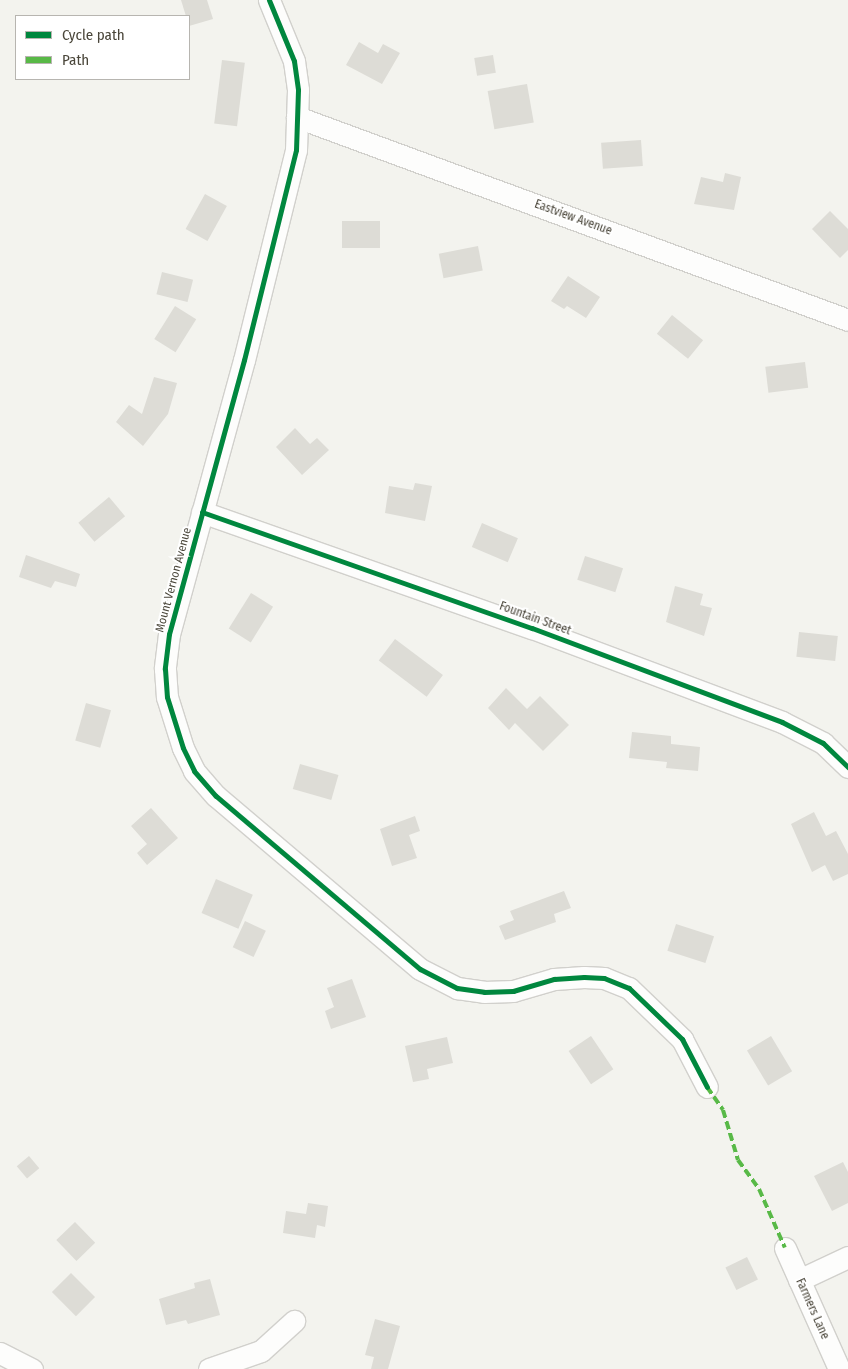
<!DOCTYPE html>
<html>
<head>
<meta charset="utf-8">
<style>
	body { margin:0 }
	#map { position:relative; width:848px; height:1369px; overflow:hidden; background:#f3f3ee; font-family:"Fira Sans Condensed",sans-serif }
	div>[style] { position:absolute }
	.building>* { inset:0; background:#dddcd6; transform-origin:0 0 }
	.roads { filter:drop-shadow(1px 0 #d1d0cc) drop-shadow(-1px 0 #d1d0cc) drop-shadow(0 1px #d1d0cc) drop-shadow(0 -1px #d1d0cc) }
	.street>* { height:21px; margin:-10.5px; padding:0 10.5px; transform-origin:10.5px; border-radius:10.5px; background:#fdfdfc }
	.quiet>* { height:4px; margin-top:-2px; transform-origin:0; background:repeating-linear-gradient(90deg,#58b947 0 8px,transparent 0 12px) }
	.cycleway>* { height:5px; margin:-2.5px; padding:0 2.5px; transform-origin:2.5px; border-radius:2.5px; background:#00873e }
	span { translate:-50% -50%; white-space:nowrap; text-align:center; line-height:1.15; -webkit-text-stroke:4px #fff; paint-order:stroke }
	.street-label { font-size:12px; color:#4a463a }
	.legend { position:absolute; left:15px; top:15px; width:175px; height:65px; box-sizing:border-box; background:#fff; border:1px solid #b7b5b0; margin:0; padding:6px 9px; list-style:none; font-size:15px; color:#4a463a }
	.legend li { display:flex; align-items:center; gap:10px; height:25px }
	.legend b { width:25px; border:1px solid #b7b5b0 }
</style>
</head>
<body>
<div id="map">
	<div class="building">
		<i style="clip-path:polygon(181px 0,207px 0,213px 19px,189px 26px)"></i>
		<i style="clip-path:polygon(359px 42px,378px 53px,383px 44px,400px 53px,382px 84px,346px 65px)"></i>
		<i style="left:493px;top:55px;width:18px;height:19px;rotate:81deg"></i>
		<i style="left:222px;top:60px;width:23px;height:64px;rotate:7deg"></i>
		<i style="left:527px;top:84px;width:39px;height:40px;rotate:80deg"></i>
		<i style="left:641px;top:140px;width:26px;height:40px;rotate:86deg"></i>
		<i style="clip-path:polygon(725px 173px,741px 177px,734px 210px,694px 204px,701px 177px,723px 182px)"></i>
		<i style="left:205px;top:194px;width:25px;height:40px;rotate:29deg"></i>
		<i style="clip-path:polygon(830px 211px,848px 229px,848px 250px,840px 258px,812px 229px)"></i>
		<i style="left:380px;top:221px;width:27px;height:38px;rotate:90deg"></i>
		<i style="left:478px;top:246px;width:25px;height:40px;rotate:79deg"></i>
		<i style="left:162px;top:272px;width:32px;height:23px;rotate:14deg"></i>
		<i style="clip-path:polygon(568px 276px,600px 297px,586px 318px,567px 306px,564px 309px,551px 301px)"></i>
		<i style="left:175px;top:306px;width:25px;height:39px;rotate:32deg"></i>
		<i style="left:672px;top:315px;width:40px;height:24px;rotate:39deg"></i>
		<i style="left:805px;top:362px;width:26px;height:40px;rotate:83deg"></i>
		<i style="clip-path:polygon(154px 377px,177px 383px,168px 414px,143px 446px,116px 422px,129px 405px,142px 414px)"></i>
		<i style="clip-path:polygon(295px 428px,310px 444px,317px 438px,329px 450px,302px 475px,276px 447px)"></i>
		<i style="clip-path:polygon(415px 483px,432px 486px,425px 521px,385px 513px,389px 486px,413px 490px)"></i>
		<i style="left:109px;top:497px;width:25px;height:40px;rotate:50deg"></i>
		<i style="left:482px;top:523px;width:39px;height:26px;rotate:23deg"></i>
		<i style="clip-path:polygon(26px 555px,80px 574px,76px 587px,55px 581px,51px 588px,19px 577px)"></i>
		<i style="left:585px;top:556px;width:40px;height:25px;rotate:18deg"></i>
		<i style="clip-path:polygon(675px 586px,703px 594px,700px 605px,712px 608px,704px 636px,666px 622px)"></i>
		<i style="left:251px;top:593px;width:26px;height:42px;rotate:32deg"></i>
		<i style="left:799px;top:632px;width:39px;height:25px;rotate:6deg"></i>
		<i style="left:395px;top:639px;width:60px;height:27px;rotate:37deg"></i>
		<i style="clip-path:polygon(506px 688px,527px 709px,540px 696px,569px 725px,543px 751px,515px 723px,509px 730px,488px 708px)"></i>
		<i style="left:86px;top:703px;width:26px;height:39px;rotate:16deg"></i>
		<i style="clip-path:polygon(632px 732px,671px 736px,671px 744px,700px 747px,698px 771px,666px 768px,667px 762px,629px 758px)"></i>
		<i style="left:300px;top:764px;width:40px;height:26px;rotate:16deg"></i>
		<i style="clip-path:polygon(151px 808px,178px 838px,147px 865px,137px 853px,147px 844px,131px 826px)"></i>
		<i style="clip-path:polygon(814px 812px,826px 836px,836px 831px,848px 854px,848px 874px,833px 881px,825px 865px,812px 872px,791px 824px)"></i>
		<i style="clip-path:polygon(415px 816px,420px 831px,409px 835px,417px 858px,392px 866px,380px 829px)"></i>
		<i style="left:216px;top:879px;width:40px;height:37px;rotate:23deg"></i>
		<i style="clip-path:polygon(564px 891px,571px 908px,554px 914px,556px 922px,505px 940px,499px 926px,514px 920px,510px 911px)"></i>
		<i style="left:245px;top:921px;width:23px;height:29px;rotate:25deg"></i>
		<i style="left:676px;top:924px;width:40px;height:28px;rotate:18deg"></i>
		<i style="clip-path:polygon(352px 979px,366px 1017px,331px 1029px,325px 1011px,334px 1007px,327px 988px)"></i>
		<i style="left:591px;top:1036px;width:40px;height:27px;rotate:56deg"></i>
		<i style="left:771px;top:1036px;width:41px;height:28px;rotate:59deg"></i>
		<i style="clip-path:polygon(447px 1037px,453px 1063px,427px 1069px,429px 1079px,413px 1082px,405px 1046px)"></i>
		<i style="left:29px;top:1156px;width:16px;height:16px;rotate:50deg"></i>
		<i style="clip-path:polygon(843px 1162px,848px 1172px,848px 1203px,832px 1211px,814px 1176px)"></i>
		<i style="clip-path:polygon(308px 1203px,328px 1206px,325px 1227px,317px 1225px,315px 1238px,283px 1233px,286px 1211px,306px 1214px)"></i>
		<i style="left:75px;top:1222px;width:29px;height:26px;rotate:46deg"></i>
		<i style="left:747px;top:1257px;width:25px;height:24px;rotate:64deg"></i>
		<i style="left:71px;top:1273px;width:34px;height:27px;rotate:45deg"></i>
		<i style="clip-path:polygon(210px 1279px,220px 1315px,188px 1324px,186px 1320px,166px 1325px,159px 1299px,195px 1288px,194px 1283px)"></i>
		<i style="clip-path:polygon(375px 1319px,400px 1326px,388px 1369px,371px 1369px,374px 1357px,365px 1355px)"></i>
	</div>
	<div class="roads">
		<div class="street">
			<i style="left:269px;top:0;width:66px;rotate:67.7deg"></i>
			<i style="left:294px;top:61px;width:29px;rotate:82deg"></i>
			<i style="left:298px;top:90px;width:60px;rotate:91.9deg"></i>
			<i style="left:296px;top:150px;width:216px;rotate:103.9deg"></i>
			<i style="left:244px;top:360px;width:284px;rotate:105.3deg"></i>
			<i style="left:169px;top:634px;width:35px;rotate:97deg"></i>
			<i style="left:165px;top:669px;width:28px;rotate:86deg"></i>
			<i style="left:167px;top:697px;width:53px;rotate:72.6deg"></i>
			<i style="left:183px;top:748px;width:25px;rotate:64deg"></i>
			<i style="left:194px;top:771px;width:33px;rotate:49deg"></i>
			<i style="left:216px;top:796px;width:267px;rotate:40.3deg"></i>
			<i style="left:420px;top:969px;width:42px;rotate:27.2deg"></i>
			<i style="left:457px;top:988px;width:27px;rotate:8deg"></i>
			<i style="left:484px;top:992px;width:29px;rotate:-2deg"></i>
			<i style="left:513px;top:991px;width:43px;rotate:-16.3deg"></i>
			<i style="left:554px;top:979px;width:30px;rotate:-4deg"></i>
			<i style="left:584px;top:977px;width:20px;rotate:3deg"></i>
			<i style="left:604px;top:978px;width:27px;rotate:22deg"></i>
			<i style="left:629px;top:988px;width:74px;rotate:43.9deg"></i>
			<i style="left:682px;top:1039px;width:54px;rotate:62.5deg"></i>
			<i style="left:297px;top:117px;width:587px;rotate:20.22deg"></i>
			<i style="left:202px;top:512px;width:350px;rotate:19.4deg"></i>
			<i style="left:532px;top:628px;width:267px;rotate:20.6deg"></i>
			<i style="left:782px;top:722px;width:46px;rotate:27.1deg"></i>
			<i style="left:823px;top:743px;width:35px;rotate:44deg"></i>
			<i style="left:785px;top:1248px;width:133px;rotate:65.9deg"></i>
			<i style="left:799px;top:1280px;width:54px;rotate:-25.1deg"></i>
			<i style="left:0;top:1353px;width:36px;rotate:27deg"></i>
			<i style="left:209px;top:1369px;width:55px;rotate:-19.1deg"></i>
			<i style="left:261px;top:1351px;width:45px;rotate:-42.3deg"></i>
		</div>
	</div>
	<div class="quiet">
		<i style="left:707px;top:1087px;width:28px;rotate:55deg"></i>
		<i style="left:723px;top:1110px;width:52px;rotate:73.3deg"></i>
		<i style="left:738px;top:1160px;width:36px;rotate:54deg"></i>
		<i style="left:759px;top:1189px;width:64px;rotate:66.2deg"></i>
	</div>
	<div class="cycleway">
		<i style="left:269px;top:0;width:66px;rotate:67.7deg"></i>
		<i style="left:294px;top:61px;width:29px;rotate:82deg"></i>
		<i style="left:298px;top:90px;width:60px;rotate:91.9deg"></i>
		<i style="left:296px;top:150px;width:216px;rotate:103.9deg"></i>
		<i style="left:244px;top:360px;width:284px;rotate:105.3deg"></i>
		<i style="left:169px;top:634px;width:35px;rotate:97deg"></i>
		<i style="left:165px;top:669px;width:28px;rotate:86deg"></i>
		<i style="left:167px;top:697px;width:53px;rotate:72.6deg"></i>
		<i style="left:183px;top:748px;width:25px;rotate:64deg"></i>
		<i style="left:194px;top:771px;width:33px;rotate:49deg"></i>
		<i style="left:216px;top:796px;width:267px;rotate:40.3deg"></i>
		<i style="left:420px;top:969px;width:42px;rotate:27.2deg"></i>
		<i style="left:457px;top:988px;width:27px;rotate:8deg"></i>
		<i style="left:484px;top:992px;width:29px;rotate:-2deg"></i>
		<i style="left:513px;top:991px;width:43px;rotate:-16.3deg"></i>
		<i style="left:554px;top:979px;width:30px;rotate:-4deg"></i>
		<i style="left:584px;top:977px;width:20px;rotate:3deg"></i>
		<i style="left:604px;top:978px;width:27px;rotate:22deg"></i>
		<i style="left:629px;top:988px;width:74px;rotate:43.9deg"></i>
		<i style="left:682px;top:1039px;width:54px;rotate:62.5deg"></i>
		<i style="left:202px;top:512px;width:350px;rotate:19.4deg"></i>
		<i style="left:532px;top:628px;width:267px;rotate:20.6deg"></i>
		<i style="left:782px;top:722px;width:46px;rotate:27.1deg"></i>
		<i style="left:823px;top:743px;width:35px;rotate:44deg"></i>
	</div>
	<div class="street-label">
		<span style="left:573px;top:218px;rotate:20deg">Eastview Avenue</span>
		<span style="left:174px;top:580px;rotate:-75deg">Mount Vernon Avenue</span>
		<span style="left:535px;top:619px;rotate:20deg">Fountain Street</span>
		<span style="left:812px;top:1309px;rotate:66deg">Farmers Lane</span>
	</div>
	<ul class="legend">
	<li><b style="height:6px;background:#00873e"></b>Cycle path</li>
	<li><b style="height:6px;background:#58b947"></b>Path</li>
	</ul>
</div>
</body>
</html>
